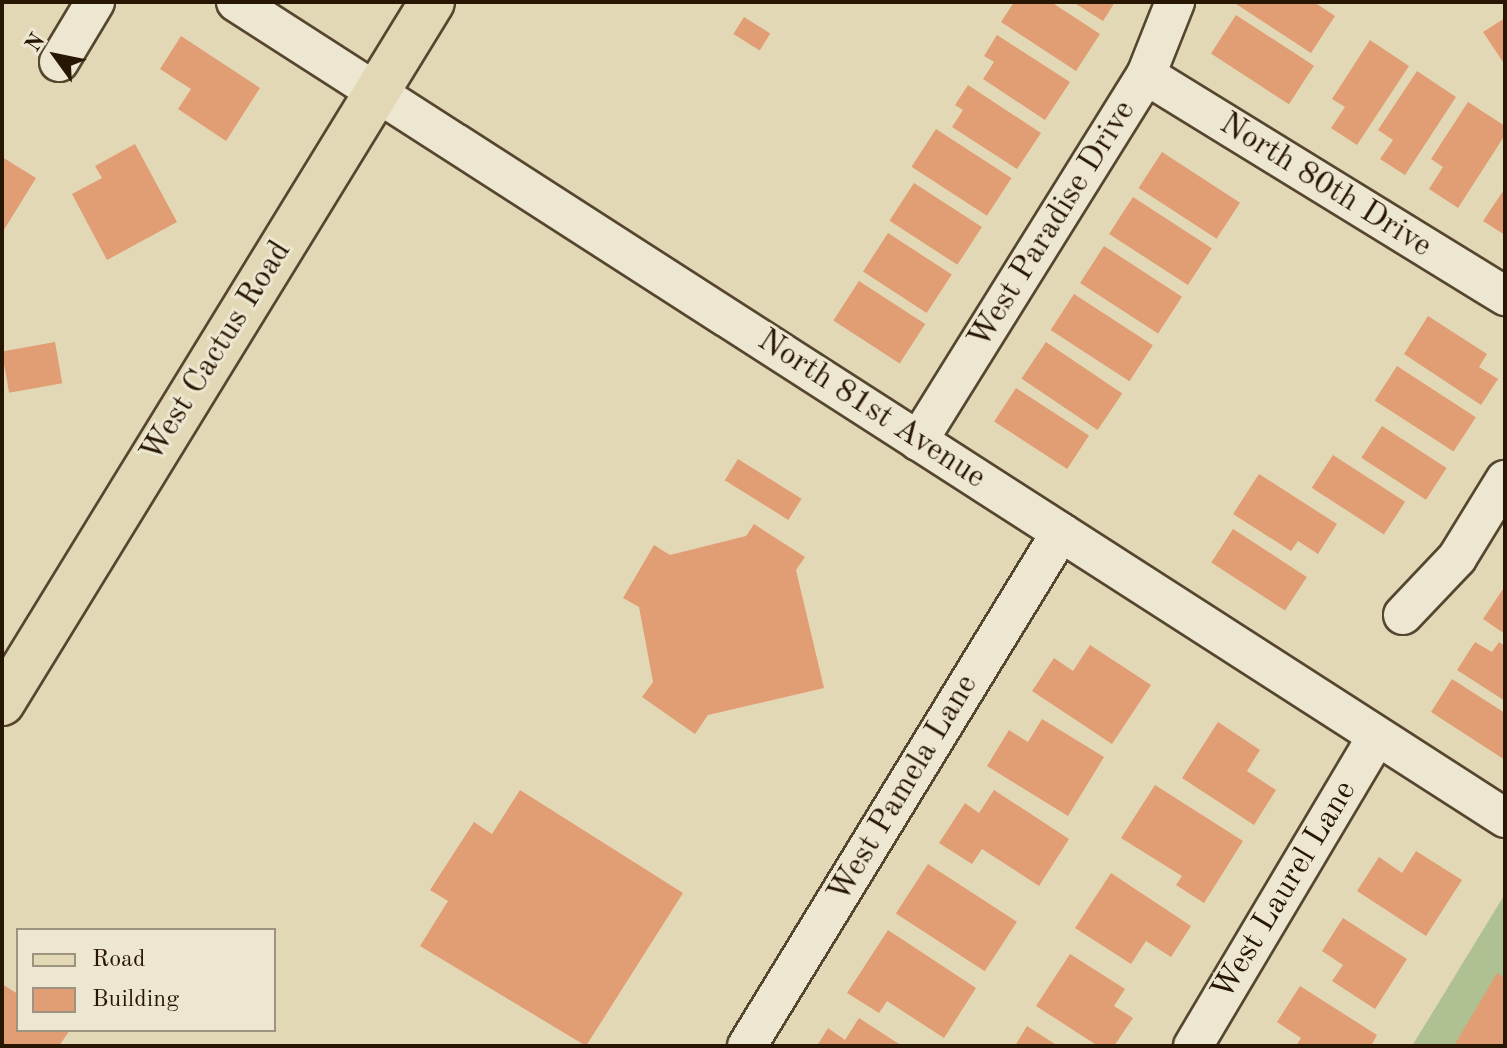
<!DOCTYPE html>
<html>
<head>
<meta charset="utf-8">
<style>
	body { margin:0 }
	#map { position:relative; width:1507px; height:1048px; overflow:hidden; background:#e3d8b6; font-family:"Old Standard TT",serif }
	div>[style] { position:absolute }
	.green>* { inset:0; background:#afc092 }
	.building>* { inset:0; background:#e19e74; transform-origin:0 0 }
	.roads { filter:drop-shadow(2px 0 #56462f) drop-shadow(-2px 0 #56462f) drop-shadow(0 2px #56462f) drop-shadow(0 -2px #56462f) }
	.minor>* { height:38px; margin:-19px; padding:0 19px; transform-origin:19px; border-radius:19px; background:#ede6d0 }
	.major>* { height:44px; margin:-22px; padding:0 22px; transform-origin:22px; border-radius:22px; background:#e3d8b6 }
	span { translate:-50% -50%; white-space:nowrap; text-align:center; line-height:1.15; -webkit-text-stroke:6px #ede6d0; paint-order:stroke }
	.street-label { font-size:32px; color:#271602 }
	.frame { position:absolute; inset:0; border:4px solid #271602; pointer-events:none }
	.legend { position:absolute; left:16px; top:928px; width:260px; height:104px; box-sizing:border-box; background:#ede6d0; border:2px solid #9e937e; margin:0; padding:10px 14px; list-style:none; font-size:24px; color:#271602 }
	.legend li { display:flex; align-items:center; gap:16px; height:40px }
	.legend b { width:40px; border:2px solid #9e937e }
	.north { position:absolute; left:16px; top:16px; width:80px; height:80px; -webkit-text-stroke:6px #ede6d0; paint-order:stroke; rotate:303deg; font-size:22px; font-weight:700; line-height:32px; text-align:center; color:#271602 }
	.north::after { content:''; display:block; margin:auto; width:28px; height:36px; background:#271602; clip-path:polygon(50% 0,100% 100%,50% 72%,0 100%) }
</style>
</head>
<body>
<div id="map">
	<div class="green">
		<i style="clip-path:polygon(1505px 894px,1505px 1046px,1412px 1046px)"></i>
	</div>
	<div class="building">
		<i style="clip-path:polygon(1014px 2px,1051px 2px,1100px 34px,1076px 71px,1001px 22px)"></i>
		<i style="clip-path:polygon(1073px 2px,1115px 2px,1103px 21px)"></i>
		<i style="clip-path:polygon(1233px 2px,1314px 2px,1335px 16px,1311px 53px)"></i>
		<i style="left:1236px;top:15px;width:93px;height:46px;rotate:33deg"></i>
		<i style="left:744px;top:17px;width:31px;height:20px;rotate:32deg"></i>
		<i style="clip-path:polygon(1505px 18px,1505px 65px,1483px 32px)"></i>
		<i style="clip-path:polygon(997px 35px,1070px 82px,1045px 120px,983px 79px,994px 62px,984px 56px)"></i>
		<i style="clip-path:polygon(181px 36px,260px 88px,226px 141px,178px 109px,191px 89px,160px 69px)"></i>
		<i style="clip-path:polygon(1370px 40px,1409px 66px,1357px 145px,1331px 128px,1345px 107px,1332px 99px)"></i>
		<i style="clip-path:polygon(1417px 71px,1456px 97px,1405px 175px,1380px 159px,1393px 140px,1378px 130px)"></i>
		<i style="clip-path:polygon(968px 85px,1041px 133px,1017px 169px,952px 127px,963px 110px,955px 105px)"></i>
		<i style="clip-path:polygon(1468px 102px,1505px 126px,1505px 135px,1458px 208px,1429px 189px,1443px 167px,1431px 159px)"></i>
		<i style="left:936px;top:129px;width:90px;height:45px;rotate:33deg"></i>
		<i style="clip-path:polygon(135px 144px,177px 222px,107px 260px,72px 194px,102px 178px,95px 166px)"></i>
		<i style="left:1162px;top:152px;width:93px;height:43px;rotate:33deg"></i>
		<i style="clip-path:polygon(2px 157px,36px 178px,2px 233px)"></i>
		<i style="left:914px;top:183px;width:81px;height:45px;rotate:33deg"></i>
		<i style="clip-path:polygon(1505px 188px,1505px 235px,1483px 221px)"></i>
		<i style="left:1133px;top:197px;width:94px;height:44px;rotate:33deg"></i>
		<i style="left:888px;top:233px;width:76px;height:46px;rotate:33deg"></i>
		<i style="left:1104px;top:246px;width:93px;height:44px;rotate:33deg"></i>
		<i style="left:859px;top:281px;width:79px;height:47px;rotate:33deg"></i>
		<i style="left:1074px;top:294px;width:94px;height:43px;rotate:33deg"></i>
		<i style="clip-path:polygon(1428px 316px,1487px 354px,1479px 367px,1498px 379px,1481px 405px,1404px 354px)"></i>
		<i style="left:55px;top:342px;width:42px;height:54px;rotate:80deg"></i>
		<i style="left:1046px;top:342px;width:92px;height:44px;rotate:34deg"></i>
		<i style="left:1397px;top:366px;width:94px;height:41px;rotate:33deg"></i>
		<i style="left:1016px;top:388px;width:87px;height:40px;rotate:33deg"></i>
		<i style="left:1382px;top:426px;width:77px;height:38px;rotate:33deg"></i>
		<i style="left:1333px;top:455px;width:86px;height:39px;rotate:33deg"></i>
		<i style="left:738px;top:459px;width:75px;height:25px;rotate:32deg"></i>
		<i style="clip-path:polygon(1259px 474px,1337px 524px,1318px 554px,1298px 541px,1291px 551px,1233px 514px)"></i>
		<i style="clip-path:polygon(754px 524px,805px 557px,796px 570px,824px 688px,708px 715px,695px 734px,642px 697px,653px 682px,639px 607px,623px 598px,654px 545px,670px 555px,746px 536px)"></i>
		<i style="left:1233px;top:529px;width:88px;height:40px;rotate:33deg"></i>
		<i style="clip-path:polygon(1505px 586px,1505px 634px,1483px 619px)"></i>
		<i style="clip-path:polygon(1475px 642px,1492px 652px,1499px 642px,1505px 646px,1505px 701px,1457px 670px)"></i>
		<i style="clip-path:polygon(1090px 645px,1151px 685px,1112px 744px,1032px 691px,1054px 658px,1073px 671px)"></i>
		<i style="clip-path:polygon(1452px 679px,1505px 713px,1505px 760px,1431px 712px)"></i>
		<i style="clip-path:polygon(1042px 719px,1104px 757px,1068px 816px,987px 766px,1009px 730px,1028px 742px)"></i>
		<i style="clip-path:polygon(1218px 722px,1260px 750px,1247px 771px,1276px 790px,1254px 825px,1182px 778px)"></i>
		<i style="clip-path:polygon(1155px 785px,1243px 841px,1204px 903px,1176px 885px,1182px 876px,1121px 838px)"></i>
		<i style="clip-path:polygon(520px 790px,683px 893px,586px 1046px,420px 946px,448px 901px,430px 890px,474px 822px,492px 834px)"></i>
		<i style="clip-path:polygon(994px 790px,1069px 839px,1039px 886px,982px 849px,972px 864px,939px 843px,965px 803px,979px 813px)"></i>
		<i style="clip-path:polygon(1416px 851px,1462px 880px,1426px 936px,1357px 891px,1379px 857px,1402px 873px)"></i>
		<i style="left:928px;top:864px;width:106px;height:59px;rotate:33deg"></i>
		<i style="clip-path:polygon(1111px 873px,1191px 926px,1171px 957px,1146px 941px,1131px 964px,1075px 928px)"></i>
		<i style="clip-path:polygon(1343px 918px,1407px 959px,1375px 1009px,1332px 981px,1343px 965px,1322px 951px)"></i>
		<i style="clip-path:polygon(888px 930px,976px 988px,944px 1038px,887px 1001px,879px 1013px,847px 993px)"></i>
		<i style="clip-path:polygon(1070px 954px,1125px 989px,1114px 1006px,1133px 1018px,1114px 1046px,1098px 1046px,1036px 1006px)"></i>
		<i style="clip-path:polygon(1497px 973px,1505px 978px,1505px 1046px,1454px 1046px)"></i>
		<i style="clip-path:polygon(2px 984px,18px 994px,18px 1030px,70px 1030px,59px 1046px,2px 1046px)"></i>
		<i style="clip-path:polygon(1300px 986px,1377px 1035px,1371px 1046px,1296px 1046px,1301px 1038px,1277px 1022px)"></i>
		<i style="clip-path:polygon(859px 1018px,902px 1046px,817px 1046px,828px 1028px,845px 1040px)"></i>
		<i style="clip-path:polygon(1027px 1026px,1058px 1046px,1015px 1046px)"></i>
	</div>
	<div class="roads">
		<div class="minor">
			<i style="left:236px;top:2px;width:1509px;rotate:32.74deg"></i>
			<i style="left:59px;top:62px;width:70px;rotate:-59deg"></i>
			<i style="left:1146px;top:75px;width:422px;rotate:31.6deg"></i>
			<i style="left:918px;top:441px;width:431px;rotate:-58.1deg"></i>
			<i style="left:1146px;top:75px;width:79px;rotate:-68.3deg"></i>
			<i style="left:1403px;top:615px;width:79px;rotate:-46.5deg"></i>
			<i style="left:1457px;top:558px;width:92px;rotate:-58.4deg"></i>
			<i style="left:747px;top:1046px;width:602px;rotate:-58.58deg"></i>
			<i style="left:1193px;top:1046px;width:360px;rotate:-59.3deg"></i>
		</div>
		<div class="major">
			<i style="left:2px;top:703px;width:822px;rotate:-58.47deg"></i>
		</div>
	</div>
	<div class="street-label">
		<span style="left:1325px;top:186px;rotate:32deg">North 80th Drive</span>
		<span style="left:1053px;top:225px;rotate:-58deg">West Paradise Drive</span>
		<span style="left:217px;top:352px;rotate:-58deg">West Cactus Road</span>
		<span style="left:871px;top:410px;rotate:33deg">North 81st Avenue</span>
		<span style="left:904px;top:789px;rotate:-59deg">West Pamela Lane</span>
		<span style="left:1285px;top:891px;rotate:-59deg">West Laurel Lane</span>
	</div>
	<div class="frame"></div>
	<ul class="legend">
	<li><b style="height:10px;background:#e3d8b6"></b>Road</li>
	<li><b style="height:22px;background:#e19e74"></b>Building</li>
	</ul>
	<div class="north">N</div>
</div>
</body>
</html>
